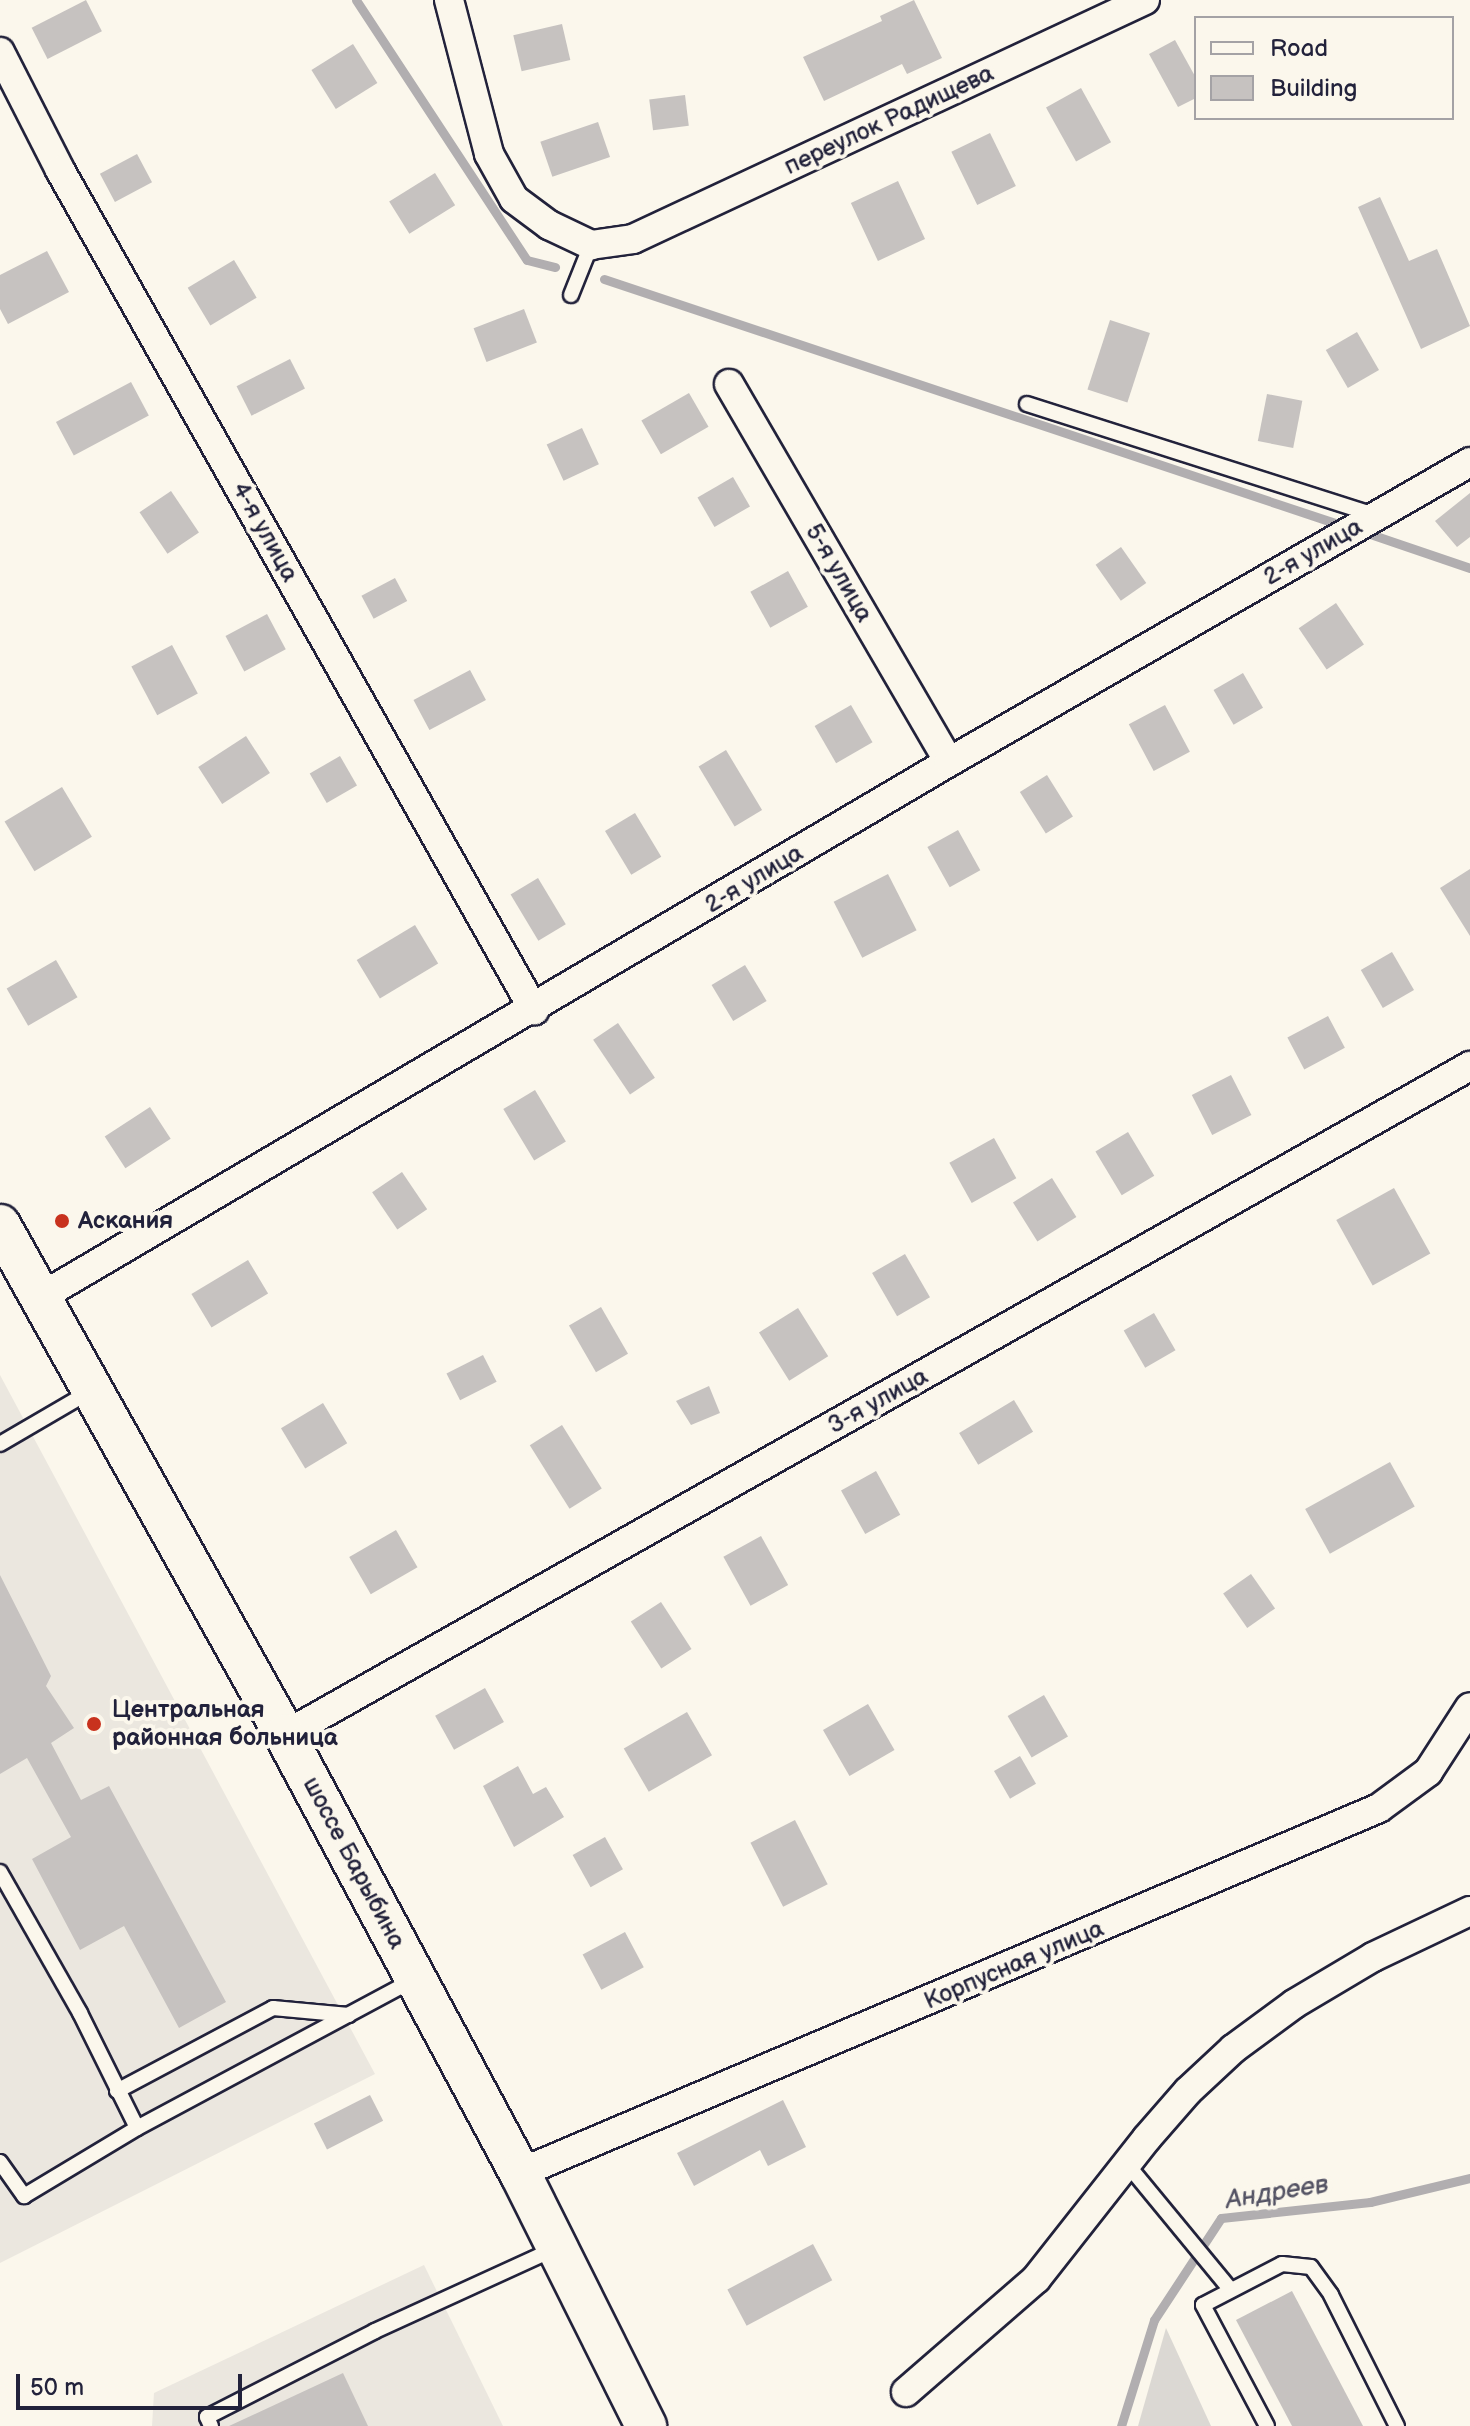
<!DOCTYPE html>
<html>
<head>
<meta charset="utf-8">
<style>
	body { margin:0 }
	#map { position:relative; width:1470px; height:2426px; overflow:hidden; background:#fbf7ec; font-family:"Balsamiq Sans",sans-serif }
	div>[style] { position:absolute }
	.built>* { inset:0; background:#ebe7df }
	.green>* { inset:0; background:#dbd8d3 }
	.stream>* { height:9px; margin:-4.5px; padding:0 4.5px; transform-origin:4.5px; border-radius:4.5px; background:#b1aeb0 }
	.building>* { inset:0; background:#c6c2c0; transform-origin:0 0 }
	.roads { filter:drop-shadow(2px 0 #22223b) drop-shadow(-2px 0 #22223b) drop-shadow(0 2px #22223b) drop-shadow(0 -2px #22223b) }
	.service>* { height:14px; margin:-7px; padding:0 7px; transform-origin:7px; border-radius:7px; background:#fbf7ec }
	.minor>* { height:28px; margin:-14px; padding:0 14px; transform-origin:14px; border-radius:14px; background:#fbf7ec }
	.secondary>* { height:40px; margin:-20px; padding:0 20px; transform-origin:20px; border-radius:20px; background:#fbf7ec }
	.dots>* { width:22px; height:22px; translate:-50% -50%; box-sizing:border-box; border:4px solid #fbf7ec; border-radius:50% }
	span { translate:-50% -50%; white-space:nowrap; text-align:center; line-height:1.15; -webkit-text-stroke:8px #fbf7ec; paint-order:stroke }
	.street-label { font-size:24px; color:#22223b }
	.poi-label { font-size:24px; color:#22223b; font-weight:700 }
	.left { translate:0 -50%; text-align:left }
	.water-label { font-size:26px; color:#545364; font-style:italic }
	.legend { position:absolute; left:1194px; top:16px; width:260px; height:104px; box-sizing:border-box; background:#fbf7ec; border:2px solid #a4a2a5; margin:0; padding:10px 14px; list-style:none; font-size:24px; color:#22223b }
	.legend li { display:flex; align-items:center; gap:16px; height:40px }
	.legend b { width:40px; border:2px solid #a4a2a5 }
	.scale { position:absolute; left:16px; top:2374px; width:226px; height:36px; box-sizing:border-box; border:4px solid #22223b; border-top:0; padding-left:10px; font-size:24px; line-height:28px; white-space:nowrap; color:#22223b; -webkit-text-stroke:6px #fbf7ec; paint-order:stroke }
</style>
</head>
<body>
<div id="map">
	<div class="built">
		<i style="clip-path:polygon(0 1375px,375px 2074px,0 2263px)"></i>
		<i style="clip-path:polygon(424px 2265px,503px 2426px,152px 2426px,154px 2393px)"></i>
	</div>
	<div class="green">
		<i style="clip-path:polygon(1166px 2328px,1211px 2426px,1138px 2426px)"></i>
	</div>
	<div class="stream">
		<i style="left:356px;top:0;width:311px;rotate:56.7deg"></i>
		<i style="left:527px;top:260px;width:29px;rotate:14deg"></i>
		<i style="left:604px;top:279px;width:771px;rotate:18.46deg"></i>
		<i style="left:1373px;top:535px;width:102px;rotate:18.8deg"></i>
		<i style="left:1121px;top:2426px;width:111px;rotate:-72.7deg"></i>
		<i style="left:1154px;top:2320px;width:122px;rotate:-56.7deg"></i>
		<i style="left:1221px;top:2218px;width:150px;rotate:-6.1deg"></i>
		<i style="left:1370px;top:2202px;width:103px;rotate:-13.5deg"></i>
	</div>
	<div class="building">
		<i style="left:86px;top:0;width:35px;height:61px;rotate:63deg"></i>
		<i style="clip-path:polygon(914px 0,942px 58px,907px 74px,902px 64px,824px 101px,803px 57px,882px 21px,880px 16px)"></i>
		<i style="left:562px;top:24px;width:37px;height:50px;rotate:77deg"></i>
		<i style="clip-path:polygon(1175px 40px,1196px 78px,1196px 98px,1178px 107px,1149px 54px)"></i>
		<i style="left:353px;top:44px;width:46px;height:49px;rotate:58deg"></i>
		<i style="left:1081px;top:88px;width:62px;height:40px;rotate:61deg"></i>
		<i style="left:685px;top:95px;width:31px;height:36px;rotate:83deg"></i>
		<i style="left:598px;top:122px;width:37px;height:61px;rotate:71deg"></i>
		<i style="left:990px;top:133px;width:59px;height:43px;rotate:64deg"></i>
		<i style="left:137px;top:154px;width:32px;height:42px;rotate:62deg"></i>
		<i style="left:435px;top:173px;width:38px;height:54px;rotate:58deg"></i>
		<i style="left:898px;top:181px;width:64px;height:52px;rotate:65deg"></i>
		<i style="clip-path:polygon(1380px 197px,1409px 261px,1437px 249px,1470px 326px,1421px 349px,1358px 207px)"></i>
		<i style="clip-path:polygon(47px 251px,69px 292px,8px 324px,0 309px,0 275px)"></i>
		<i style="left:234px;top:260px;width:44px;height:54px;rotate:59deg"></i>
		<i style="left:524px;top:309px;width:36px;height:54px;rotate:69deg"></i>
		<i style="left:1110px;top:320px;width:42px;height:73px;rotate:18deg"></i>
		<i style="left:1357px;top:332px;width:44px;height:36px;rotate:60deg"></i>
		<i style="left:290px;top:359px;width:33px;height:60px;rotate:63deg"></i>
		<i style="left:131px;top:382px;width:38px;height:85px;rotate:62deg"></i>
		<i style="left:689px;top:393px;width:39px;height:55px;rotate:60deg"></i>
		<i style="left:1267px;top:394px;width:36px;height:48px;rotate:11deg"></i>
		<i style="left:582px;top:428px;width:40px;height:39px;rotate:65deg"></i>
		<i style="left:733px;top:477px;width:34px;height:41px;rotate:60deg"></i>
		<i style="left:171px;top:491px;width:50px;height:38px;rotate:56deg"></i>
		<i style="clip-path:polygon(1470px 493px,1470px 537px,1457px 547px,1435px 521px)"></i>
		<i style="left:1121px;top:547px;width:44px;height:31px;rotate:55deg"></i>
		<i style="left:788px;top:571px;width:41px;height:43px;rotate:61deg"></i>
		<i style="left:395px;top:578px;width:26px;height:38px;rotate:62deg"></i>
		<i style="left:1336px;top:603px;width:50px;height:45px;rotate:56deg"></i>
		<i style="left:267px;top:614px;width:40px;height:47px;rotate:62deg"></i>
		<i style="left:172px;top:645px;width:55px;height:46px;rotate:62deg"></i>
		<i style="left:470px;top:670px;width:34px;height:64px;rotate:62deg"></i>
		<i style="left:1243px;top:673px;width:40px;height:34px;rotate:60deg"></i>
		<i style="left:851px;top:705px;width:43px;height:42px;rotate:60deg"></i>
		<i style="left:1165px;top:705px;width:53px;height:41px;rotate:62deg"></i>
		<i style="left:246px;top:736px;width:44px;height:57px;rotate:57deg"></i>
		<i style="left:726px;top:750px;width:70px;height:32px;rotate:59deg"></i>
		<i style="left:340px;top:756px;width:34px;height:35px;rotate:60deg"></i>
		<i style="left:1047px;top:775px;width:49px;height:32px;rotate:58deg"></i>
		<i style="left:62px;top:787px;width:58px;height:67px;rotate:59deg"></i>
		<i style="left:635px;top:813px;width:51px;height:35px;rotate:59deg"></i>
		<i style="left:958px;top:830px;width:46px;height:35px;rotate:61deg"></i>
		<i style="clip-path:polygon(1470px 869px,1470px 936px,1440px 888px)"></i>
		<i style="left:888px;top:874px;width:63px;height:61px;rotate:63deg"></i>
		<i style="left:538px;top:878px;width:54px;height:32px;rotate:59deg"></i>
		<i style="left:415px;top:925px;width:45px;height:68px;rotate:59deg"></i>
		<i style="left:1392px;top:952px;width:44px;height:36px;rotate:60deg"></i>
		<i style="left:56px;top:960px;width:43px;height:57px;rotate:60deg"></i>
		<i style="left:745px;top:965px;width:42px;height:39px;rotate:59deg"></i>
		<i style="left:1328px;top:1016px;width:36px;height:46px;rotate:62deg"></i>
		<i style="left:618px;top:1023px;width:66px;height:30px;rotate:56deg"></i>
		<i style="left:1231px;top:1075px;width:45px;height:44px;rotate:63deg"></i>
		<i style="left:535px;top:1090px;width:60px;height:37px;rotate:59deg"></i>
		<i style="left:150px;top:1107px;width:38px;height:54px;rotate:57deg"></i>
		<i style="left:1128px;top:1132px;width:51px;height:38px;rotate:59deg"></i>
		<i style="left:994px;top:1138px;width:46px;height:51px;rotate:61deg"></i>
		<i style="left:402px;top:1172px;width:45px;height:36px;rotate:56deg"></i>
		<i style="left:1052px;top:1178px;width:46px;height:46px;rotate:58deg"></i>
		<i style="left:1394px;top:1188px;width:75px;height:66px;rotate:61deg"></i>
		<i style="left:905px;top:1254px;width:50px;height:38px;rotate:60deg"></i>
		<i style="left:248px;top:1260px;width:39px;height:66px;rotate:59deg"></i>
		<i style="left:601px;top:1307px;width:54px;height:37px;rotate:60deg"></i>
		<i style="left:798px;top:1308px;width:57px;height:46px;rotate:58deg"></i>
		<i style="left:1154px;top:1313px;width:43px;height:35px;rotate:60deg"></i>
		<i style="left:483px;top:1355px;width:30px;height:41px;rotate:63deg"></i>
		<i style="clip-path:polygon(709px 1386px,720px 1413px,691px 1425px,676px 1401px)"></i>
		<i style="left:1014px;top:1400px;width:37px;height:64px;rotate:59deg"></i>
		<i style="left:323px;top:1403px;width:47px;height:49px;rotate:59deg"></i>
		<i style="left:562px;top:1425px;width:75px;height:38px;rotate:58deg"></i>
		<i style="left:1390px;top:1462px;width:51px;height:97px;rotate:61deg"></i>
		<i style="left:876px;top:1471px;width:50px;height:40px;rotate:61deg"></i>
		<i style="left:396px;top:1530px;width:43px;height:54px;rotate:60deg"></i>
		<i style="left:761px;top:1536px;width:56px;height:43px;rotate:61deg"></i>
		<i style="left:1251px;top:1574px;width:42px;height:34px;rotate:55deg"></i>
		<i style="clip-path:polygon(0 1575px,51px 1676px,46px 1686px,74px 1728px,51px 1743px,81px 1800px,109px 1786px,226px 2002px,179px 2028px,124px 1926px,80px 1950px,32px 1859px,71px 1837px,27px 1758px,0 1774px)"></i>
		<i style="left:661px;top:1602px;width:56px;height:36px;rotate:57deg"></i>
		<i style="left:485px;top:1688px;width:39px;height:57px;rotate:61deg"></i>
		<i style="left:1044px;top:1695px;width:48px;height:42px;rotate:60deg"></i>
		<i style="left:868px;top:1704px;width:53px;height:52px;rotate:60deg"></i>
		<i style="left:687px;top:1712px;width:50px;height:73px;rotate:60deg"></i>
		<i style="left:1020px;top:1756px;width:32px;height:30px;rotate:60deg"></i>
		<i style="clip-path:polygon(518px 1766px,533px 1794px,546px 1787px,564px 1817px,514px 1847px,483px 1786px)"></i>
		<i style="left:795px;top:1820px;width:72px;height:50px;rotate:63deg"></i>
		<i style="left:605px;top:1837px;width:37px;height:37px;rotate:61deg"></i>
		<i style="left:625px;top:1932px;width:40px;height:48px;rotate:62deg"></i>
		<i style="left:370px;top:2095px;width:29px;height:63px;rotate:63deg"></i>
		<i style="clip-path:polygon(783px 2100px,806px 2147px,768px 2166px,760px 2150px,694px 2186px,677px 2153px)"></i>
		<i style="left:813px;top:2244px;width:41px;height:97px;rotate:62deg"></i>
		<i style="clip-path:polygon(1292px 2291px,1363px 2426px,1292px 2426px,1236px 2320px)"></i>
		<i style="clip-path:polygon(343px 2373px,368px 2426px,229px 2426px)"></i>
	</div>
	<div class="roads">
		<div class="service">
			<i style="left:571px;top:295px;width:54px;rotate:-68.2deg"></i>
			<i style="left:1027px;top:404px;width:364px;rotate:17.7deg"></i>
			<i style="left:0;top:1444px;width:103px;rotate:-30.3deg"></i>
			<i style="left:0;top:1872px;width:162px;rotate:60.4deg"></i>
			<i style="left:80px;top:2013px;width:128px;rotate:63.6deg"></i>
			<i style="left:137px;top:2128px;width:313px;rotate:-28.2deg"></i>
			<i style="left:117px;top:2091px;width:177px;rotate:-28deg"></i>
			<i style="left:273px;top:2008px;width:76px;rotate:5.3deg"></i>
			<i style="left:0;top:2162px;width:42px;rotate:54.8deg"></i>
			<i style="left:24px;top:2196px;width:132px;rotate:-31deg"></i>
			<i style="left:1127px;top:2164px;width:163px;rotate:50.5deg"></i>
			<i style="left:211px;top:2426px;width:10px;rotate:-114deg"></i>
			<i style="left:207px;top:2417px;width:189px;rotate:-27.1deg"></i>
			<i style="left:375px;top:2331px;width:197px;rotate:-24.6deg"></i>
			<i style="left:1267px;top:2426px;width:137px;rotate:-117.9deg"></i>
			<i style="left:1203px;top:2305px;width:89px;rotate:-27.4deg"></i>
			<i style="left:1282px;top:2264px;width:29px;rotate:6deg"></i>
			<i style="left:1311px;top:2267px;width:34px;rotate:54deg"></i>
			<i style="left:1331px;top:2295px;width:147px;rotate:63.3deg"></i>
		</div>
		<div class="minor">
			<i style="left:449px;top:0;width:159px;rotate:75.4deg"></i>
			<i style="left:489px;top:154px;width:51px;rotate:60.9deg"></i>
			<i style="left:514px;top:199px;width:44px;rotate:36.6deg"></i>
			<i style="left:549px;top:225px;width:47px;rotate:25.5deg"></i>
			<i style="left:591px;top:245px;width:42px;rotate:-8.1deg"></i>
			<i style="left:633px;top:239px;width:565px;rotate:-25.02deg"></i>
			<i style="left:0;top:52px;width:132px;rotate:63deg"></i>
			<i style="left:60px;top:170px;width:965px;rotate:60.56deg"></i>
			<i style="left:729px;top:384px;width:437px;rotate:59.8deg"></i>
			<i style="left:39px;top:1298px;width:1056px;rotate:-30.5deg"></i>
			<i style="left:949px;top:762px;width:601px;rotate:-29.93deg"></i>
			<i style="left:285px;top:1735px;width:1361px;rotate:-29.45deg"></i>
			<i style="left:520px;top:2173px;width:933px;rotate:-23.02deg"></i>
			<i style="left:1379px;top:1808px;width:61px;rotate:-36.3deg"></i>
			<i style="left:1428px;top:1772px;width:77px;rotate:-57.1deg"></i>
			<i style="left:906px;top:2392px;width:172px;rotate:-41deg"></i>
			<i style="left:1036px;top:2279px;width:179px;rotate:-51.8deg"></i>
			<i style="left:1147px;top:2138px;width:62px;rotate:-48.9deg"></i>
			<i style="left:1188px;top:2091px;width:62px;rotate:-43deg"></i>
			<i style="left:1233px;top:2049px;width:76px;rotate:-36.4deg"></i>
			<i style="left:1294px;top:2004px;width:92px;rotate:-30.7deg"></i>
			<i style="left:1373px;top:1957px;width:107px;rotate:-25.4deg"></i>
		</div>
		<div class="secondary">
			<i style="left:0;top:1225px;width:584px;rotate:60.8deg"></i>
			<i style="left:285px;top:1735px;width:497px;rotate:61.8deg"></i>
			<i style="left:520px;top:2173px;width:283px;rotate:63.5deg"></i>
		</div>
	</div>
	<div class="dots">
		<i style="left:62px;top:1221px;background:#c8321e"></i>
		<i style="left:94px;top:1724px;background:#c8321e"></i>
	</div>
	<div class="street-label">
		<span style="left:889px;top:120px;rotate:-25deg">переулок Радищева</span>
		<span style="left:265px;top:532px;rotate:61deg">4-я улица</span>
		<span style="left:1313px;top:552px;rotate:-30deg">2-я улица</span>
		<span style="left:839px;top:573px;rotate:60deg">5-я улица</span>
		<span style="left:754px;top:879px;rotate:-31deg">2-я улица</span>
		<span style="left:878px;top:1401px;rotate:-29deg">3-я улица</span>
		<span style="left:354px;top:1863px;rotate:62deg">шоссе Барыбина</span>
		<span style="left:1014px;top:1965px;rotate:-23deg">Корпусная улица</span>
	</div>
	<div class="poi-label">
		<span class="left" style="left:78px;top:1221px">Аскания</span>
		<span class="left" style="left:112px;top:1724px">Центральная<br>районная больница</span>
	</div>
	<div class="water-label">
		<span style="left:1277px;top:2193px;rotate:-9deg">Андреев</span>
	</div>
	<ul class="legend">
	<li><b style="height:10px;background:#fbf7ec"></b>Road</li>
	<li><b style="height:22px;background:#c6c2c0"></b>Building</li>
	</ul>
	<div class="scale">50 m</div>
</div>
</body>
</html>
